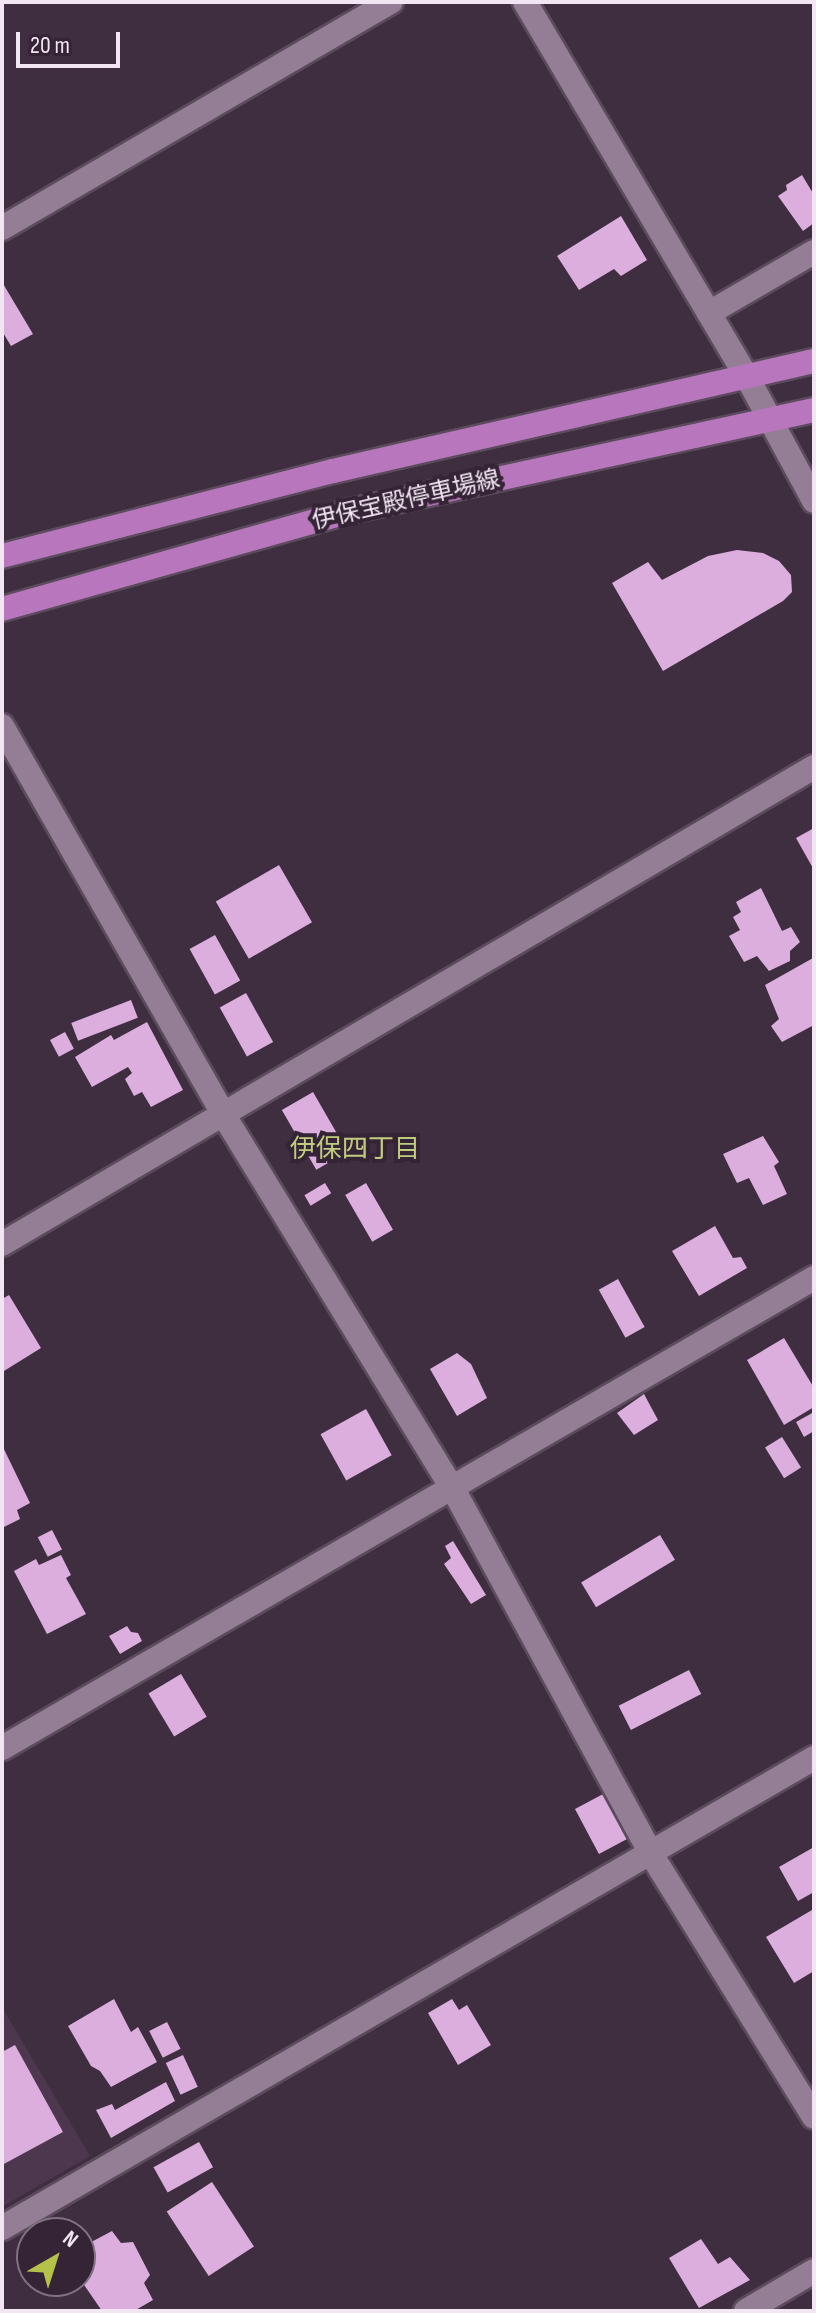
<!DOCTYPE html>
<html>
<head>
<meta charset="utf-8">
<style>
	body { margin:0 }
	#map { position:relative; width:816px; height:2313px; overflow:hidden; background:#3f2d40; font-family:"Sofia Sans Condensed","Noto Sans JP",sans-serif }
	div>[style] { position:absolute }
	.built>* { inset:0; background:#4d374e }
	.building>* { inset:0; background:#dbaedd; transform-origin:0 0 }
	.roads { filter:drop-shadow(2px 0 #5b4b5c) drop-shadow(-2px 0 #5b4b5c) drop-shadow(0 2px #5b4b5c) drop-shadow(0 -2px #5b4b5c) }
	.minor>* { height:24px; margin:-12px; padding:0 12px; transform-origin:12px; border-radius:12px; background:#947e95 }
	.major>* { height:24px; margin:-12px; padding:0 12px; transform-origin:12px; border-radius:12px; background:#b876bd }
	span { translate:-50% -50%; white-space:nowrap; text-align:center; line-height:1.15; -webkit-text-stroke:8px #352336; paint-order:stroke }
	.street-label { font-size:24px; color:#f2e6f2 }
	.neighbourhood-label { font-size:26px; color:#c0cb7e }
	.frame { position:absolute; inset:0; border:4px solid #f2e6f2; pointer-events:none }
	.north { position:absolute; left:16px; top:2217px; width:80px; height:80px; box-sizing:border-box; background:#352336; border:2px solid #817181; border-radius:50%; rotate:39deg; font-size:22px; font-weight:700; line-height:32px; text-align:center; color:#f2e6f2 }
	.north::after { content:''; display:block; margin:auto; width:28px; height:36px; background:#b5c249; clip-path:polygon(50% 0,100% 100%,50% 72%,0 100%) }
	.scale { position:absolute; left:16px; top:32px; width:104px; height:36px; box-sizing:border-box; border:4px solid #f2e6f2; border-top:0; padding-left:10px; font-size:24px; line-height:28px; white-space:nowrap; color:#f2e6f2; -webkit-text-stroke:6px #352336; paint-order:stroke }
</style>
</head>
<body>
<div id="map">
	<div class="built">
		<i style="clip-path:polygon(2px 2007px,90px 2156px,2px 2207px)"></i>
	</div>
	<div class="building">
		<i style="clip-path:polygon(802px 175px,814px 195px,814px 223px,803px 231px,778px 196px,787px 190px,786px 185px)"></i>
		<i style="clip-path:polygon(621px 216px,647px 260px,621px 276px,614px 269px,579px 290px,557px 256px)"></i>
		<i style="clip-path:polygon(2px 282px,33px 334px,11px 346px,2px 331px)"></i>
		<i style="clip-path:polygon(737px 550px,763px 553px,779px 561px,791px 575px,792px 592px,783px 601px,663px 671px,612px 583px,648px 562px,662px 580px,708px 556px)"></i>
		<i style="clip-path:polygon(814px 828px,814px 870px,796px 838px)"></i>
		<i style="left:279px;top:865px;width:66px;height:73px;rotate:60deg"></i>
		<i style="clip-path:polygon(761px 888px,782px 931px,791px 927px,800px 942px,790px 951px,790px 961px,769px 971px,757px 956px,744px 962px,729px 936px,740px 930px,733px 917px,741px 912px,736px 902px)"></i>
		<i style="left:215px;top:935px;width:52px;height:29px;rotate:61deg"></i>
		<i style="clip-path:polygon(813px 958px,814px 1025px,782px 1042px,771px 1026px,779px 1019px,765px 985px)"></i>
		<i style="left:246px;top:993px;width:56px;height:30px;rotate:61deg"></i>
		<i style="left:131px;top:1000px;width:19px;height:64px;rotate:69deg"></i>
		<i style="clip-path:polygon(147px 1022px,183px 1090px,151px 1107px,142px 1092px,134px 1096px,125px 1079px,132px 1073px,128px 1067px,92px 1087px,75px 1057px,111px 1035px,114px 1040px)"></i>
		<i style="left:65px;top:1032px;width:19px;height:17px;rotate:62deg"></i>
		<i style="left:313px;top:1092px;width:69px;height:36px;rotate:60deg"></i>
		<i style="clip-path:polygon(763px 1136px,779px 1162px,774px 1166px,787px 1194px,763px 1205px,749px 1178px,737px 1183px,723px 1154px)"></i>
		<i style="left:325px;top:1183px;width:12px;height:24px;rotate:59deg"></i>
		<i style="left:366px;top:1183px;width:54px;height:24px;rotate:60deg"></i>
		<i style="clip-path:polygon(715px 1226px,733px 1258px,741px 1257px,747px 1268px,699px 1296px,672px 1251px)"></i>
		<i style="left:618px;top:1279px;width:55px;height:22px;rotate:61deg"></i>
		<i style="clip-path:polygon(9px 1295px,41px 1348px,4px 1371px,2px 1299px)"></i>
		<i style="clip-path:polygon(784px 1338px,814px 1388px,814px 1407px,784px 1425px,747px 1360px)"></i>
		<i style="clip-path:polygon(457px 1353px,471px 1364px,487px 1398px,457px 1416px,430px 1369px)"></i>
		<i style="clip-path:polygon(644px 1394px,658px 1420px,634px 1435px,617px 1413px)"></i>
		<i style="left:366px;top:1409px;width:53px;height:52px;rotate:61deg"></i>
		<i style="clip-path:polygon(814px 1412px,814px 1431px,804px 1437px,796px 1422px)"></i>
		<i style="left:782px;top:1437px;width:36px;height:20px;rotate:58deg"></i>
		<i style="clip-path:polygon(2px 1445px,30px 1503px,17px 1510px,20px 1519px,2px 1528px)"></i>
		<i style="left:52px;top:1530px;width:22px;height:16px;rotate:63deg"></i>
		<i style="left:660px;top:1535px;width:29px;height:92px;rotate:59deg"></i>
		<i style="clip-path:polygon(453px 1541px,486px 1595px,471px 1604px,444px 1564px,451px 1558px,445px 1546px)"></i>
		<i style="clip-path:polygon(61px 1555px,71px 1575px,66px 1578px,86px 1614px,47px 1634px,14px 1571px,36px 1559px,39px 1565px)"></i>
		<i style="clip-path:polygon(127px 1626px,131px 1632px,138px 1633px,142px 1641px,120px 1654px,109px 1636px)"></i>
		<i style="left:689px;top:1670px;width:27px;height:79px;rotate:63deg"></i>
		<i style="left:181px;top:1674px;width:50px;height:38px;rotate:59deg"></i>
		<i style="left:605px;top:1793px;width:51px;height:34px;rotate:62deg"></i>
		<i style="clip-path:polygon(814px 1847px,814px 1892px,798px 1901px,779px 1867px)"></i>
		<i style="clip-path:polygon(812px 1910px,814px 1971px,794px 1983px,766px 1937px)"></i>
		<i style="clip-path:polygon(114px 1999px,131px 2032px,138px 2027px,157px 2062px,111px 2087px,100px 2071px,91px 2066px,68px 2026px)"></i>
		<i style="clip-path:polygon(452px 1999px,459px 2010px,467px 2005px,491px 2045px,458px 2065px,428px 2013px)"></i>
		<i style="left:167px;top:2022px;width:30px;height:20px;rotate:63deg"></i>
		<i style="clip-path:polygon(15px 2045px,63px 2132px,2px 2165px,2px 2052px)"></i>
		<i style="left:183px;top:2055px;width:35px;height:19px;rotate:65deg"></i>
		<i style="clip-path:polygon(166px 2082px,175px 2101px,111px 2138px,96px 2110px,112px 2104px,115px 2110px)"></i>
		<i style="left:199px;top:2142px;width:29px;height:52px;rotate:61deg"></i>
		<i style="left:212px;top:2182px;width:77px;height:54px;rotate:57deg"></i>
		<i style="clip-path:polygon(112px 2231px,121px 2243px,133px 2242px,150px 2275px,144px 2283px,153px 2300px,134px 2311px,102px 2311px,80px 2279px,80px 2248px)"></i>
		<i style="clip-path:polygon(701px 2239px,718px 2264px,730px 2257px,750px 2280px,699px 2308px,669px 2258px)"></i>
	</div>
	<div class="roads">
		<div class="minor">
			<i style="left:525px;top:2px;width:434px;rotate:59.4deg"></i>
			<i style="left:746px;top:375px;width:143px;rotate:61.6deg"></i>
			<i style="left:2px;top:228px;width:450px;rotate:-30.2deg"></i>
			<i style="left:709px;top:313px;width:121px;rotate:-30.2deg"></i>
			<i style="left:2px;top:726px;width:447px;rotate:60.3deg"></i>
			<i style="left:223px;top:1114px;width:438px;rotate:58.5deg"></i>
			<i style="left:452px;top:1487px;width:417px;rotate:61.5deg"></i>
			<i style="left:651px;top:1854px;width:309px;rotate:58.2deg"></i>
			<i style="left:2px;top:1244px;width:942px;rotate:-30.43deg"></i>
			<i style="left:2px;top:1748px;width:938px;rotate:-30.06deg"></i>
			<i style="left:2px;top:2228px;width:938px;rotate:-30.06deg"></i>
			<i style="left:746px;top:2311px;width:79px;rotate:-30.5deg"></i>
		</div>
		<div class="major">
			<i style="left:2px;top:556px;width:342px;rotate:-14.4deg"></i>
			<i style="left:333px;top:471px;width:493px;rotate:-12.9deg"></i>
			<i style="left:2px;top:609px;width:357px;rotate:-15.7deg"></i>
			<i style="left:346px;top:512px;width:479px;rotate:-12.3deg"></i>
		</div>
	</div>
	<div class="street-label">
		<span style="left:406px;top:500px;rotate:-13deg">伊保宝殿停車場線</span>
	</div>
	<div class="neighbourhood-label">
		<span style="left:355px;top:1150px">伊保四丁目</span>
	</div>
	<div class="frame"></div>
	<div class="north">N</div>
	<div class="scale">20 m</div>
</div>
</body>
</html>
